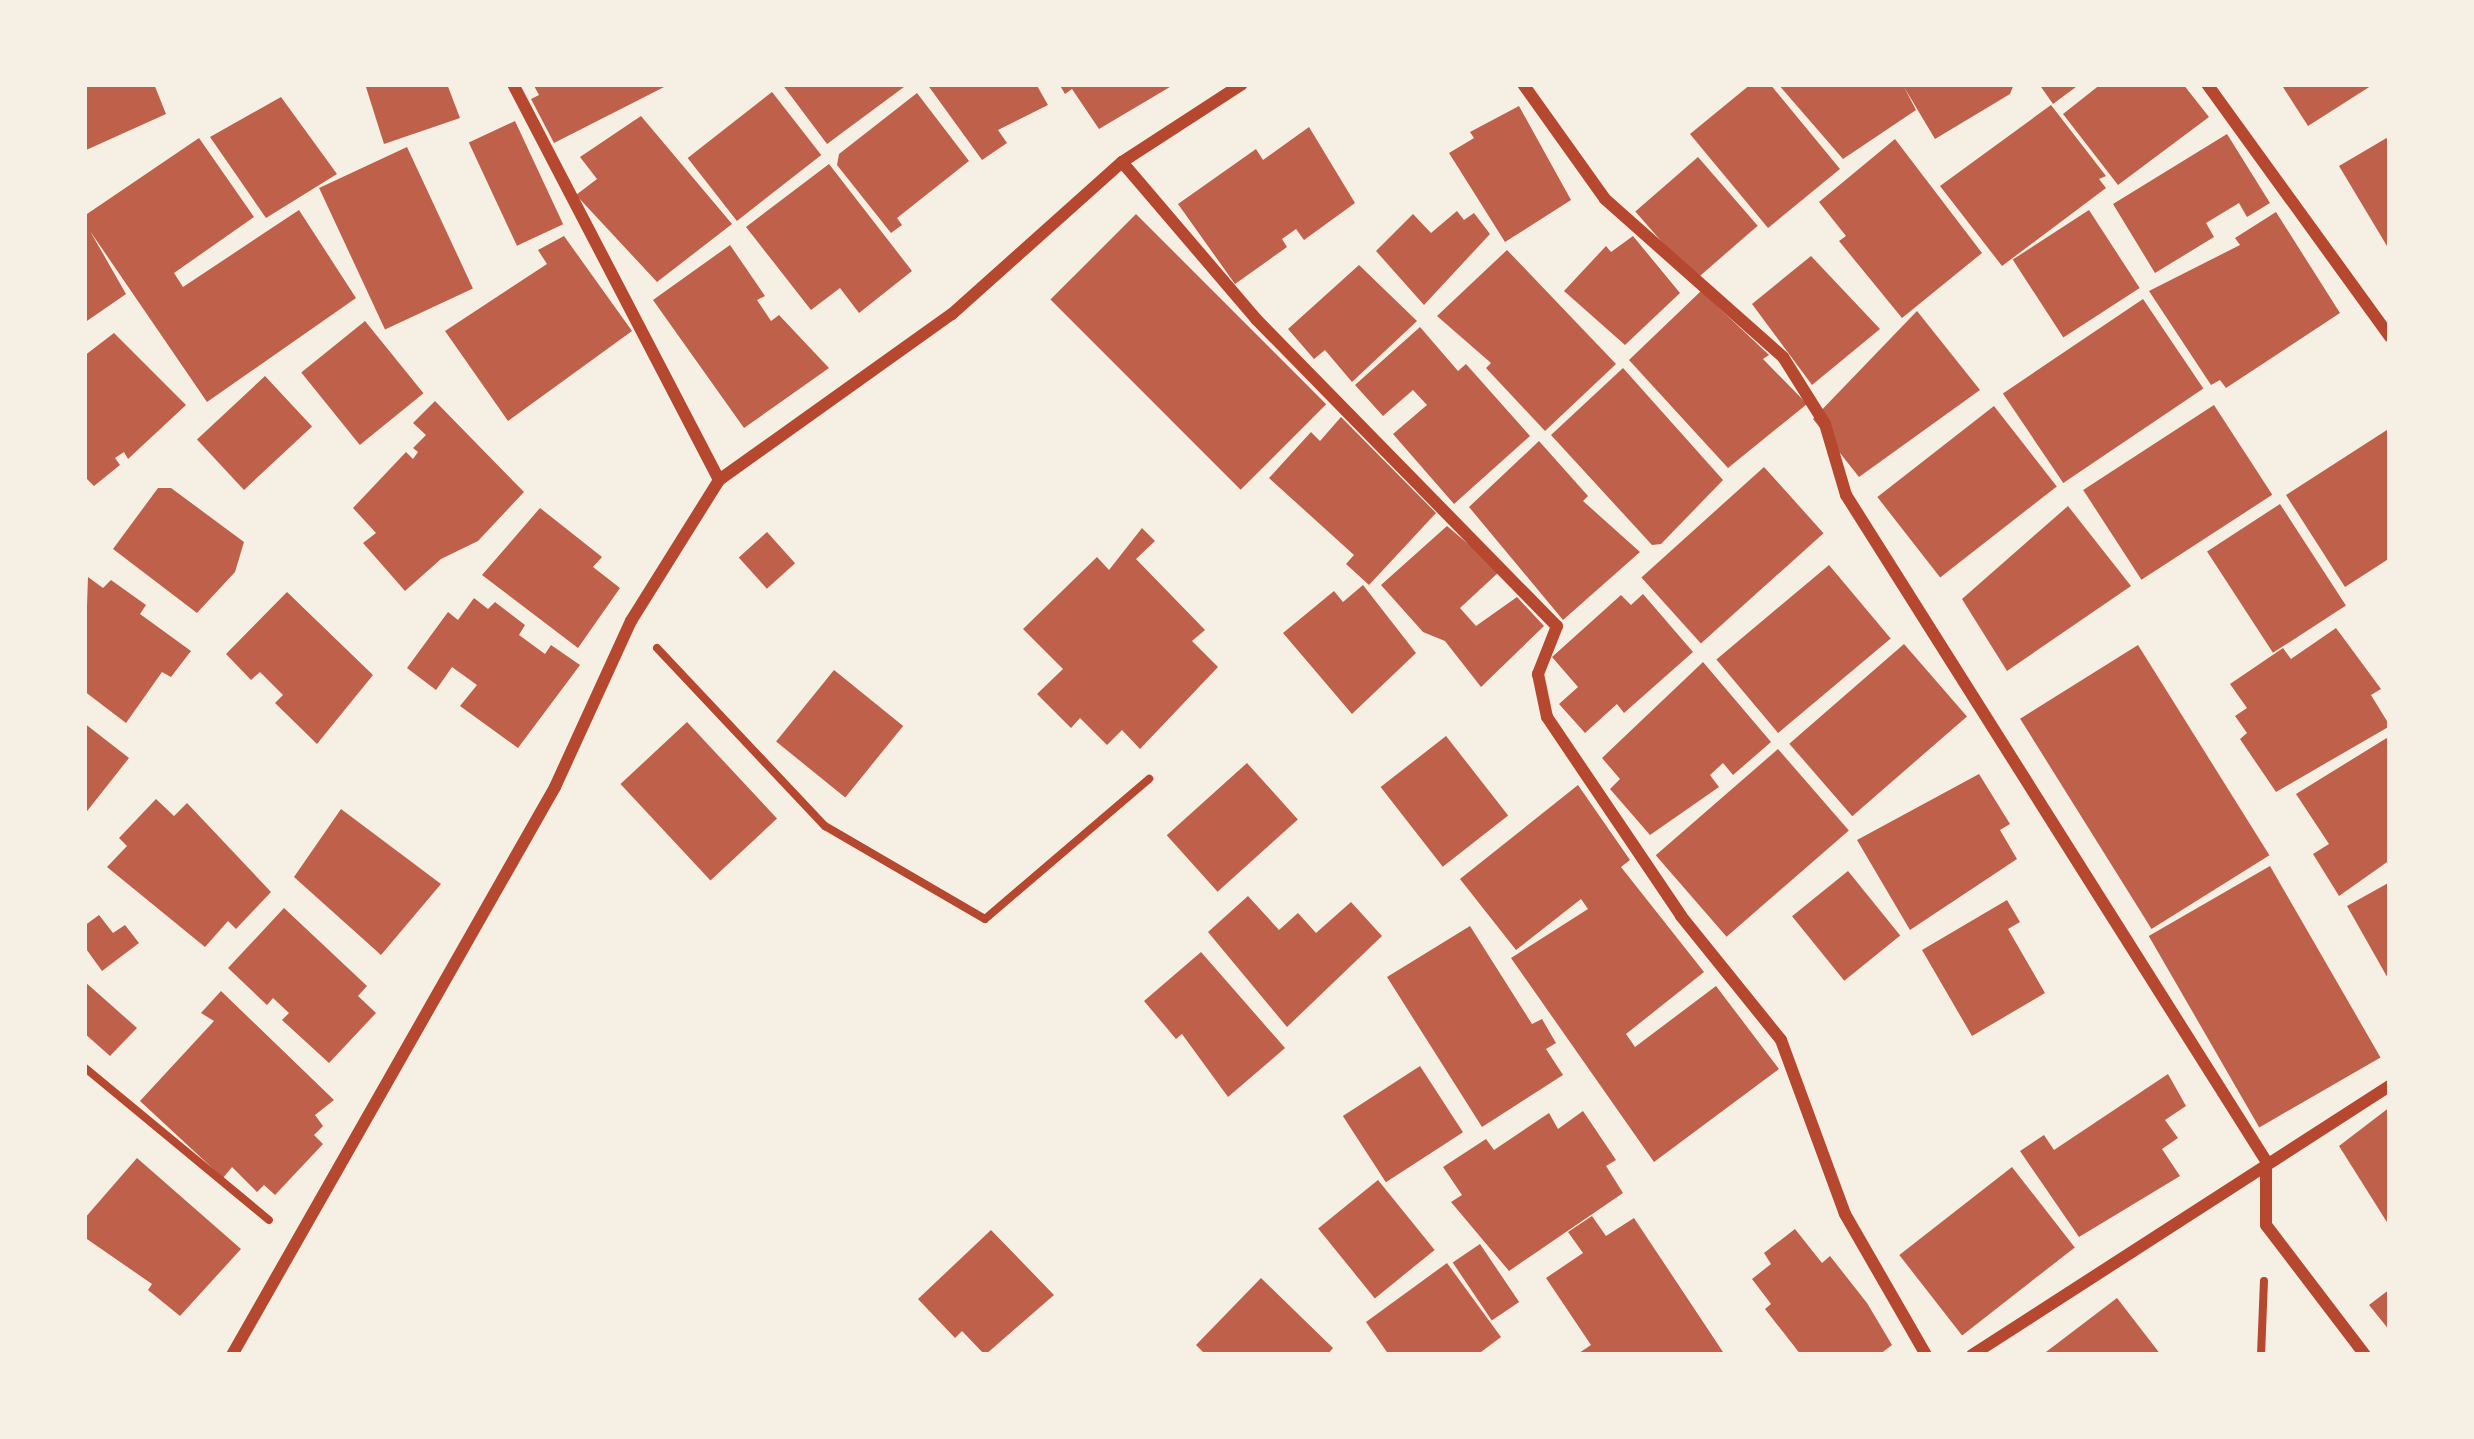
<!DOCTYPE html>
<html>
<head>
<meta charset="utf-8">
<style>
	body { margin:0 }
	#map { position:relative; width:2474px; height:1439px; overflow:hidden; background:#f6efe4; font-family:"Fira Sans Condensed",sans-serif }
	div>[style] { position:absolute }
	.building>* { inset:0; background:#bf614a; transform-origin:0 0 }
	.path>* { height:8px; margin:-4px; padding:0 4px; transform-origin:4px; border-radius:4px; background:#b5482f }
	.minor>* { height:12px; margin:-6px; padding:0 6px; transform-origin:6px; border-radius:6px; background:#b5482f }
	span { translate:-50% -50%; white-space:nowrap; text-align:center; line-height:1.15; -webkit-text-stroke:9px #f6efe4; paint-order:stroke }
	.frame { position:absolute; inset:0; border:87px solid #f6efe4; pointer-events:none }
</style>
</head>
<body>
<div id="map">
	<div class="building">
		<i style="clip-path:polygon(84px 84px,154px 84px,166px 114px,84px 151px)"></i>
		<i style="clip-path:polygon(365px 84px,447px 84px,460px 118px,384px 144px)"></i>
		<i style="clip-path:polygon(533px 84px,670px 84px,554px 143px,531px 99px,539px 95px)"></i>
		<i style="clip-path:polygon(782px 84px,908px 84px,827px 144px)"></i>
		<i style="clip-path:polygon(927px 84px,1036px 84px,1048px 105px,998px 130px,1007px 143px,982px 160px)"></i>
		<i style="clip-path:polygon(1059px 84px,1175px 84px,1099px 129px,1072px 89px,1065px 94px)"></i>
		<i style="clip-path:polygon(1751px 84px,1770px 84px,1840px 169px,1768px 228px,1690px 134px)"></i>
		<i style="clip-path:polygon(1778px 84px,2014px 84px,2010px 94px,1935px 139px,1904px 87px,1916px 110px,1843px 159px)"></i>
		<i style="clip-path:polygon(2039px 84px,2080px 84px,2053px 104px)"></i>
		<i style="clip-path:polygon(2101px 84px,2183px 84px,2209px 117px,2118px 185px,2063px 114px)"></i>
		<i style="clip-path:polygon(2281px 84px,2374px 84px,2308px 126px)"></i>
		<i style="left:772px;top:92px;width:80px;height:107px;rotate:52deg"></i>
		<i style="clip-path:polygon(917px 93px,969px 161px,897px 218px,902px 225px,891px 233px,837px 165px,839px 154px)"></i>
		<i style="clip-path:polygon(281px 97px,337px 174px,266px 218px,210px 137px)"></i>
		<i style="clip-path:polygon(2051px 105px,2106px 176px,2099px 179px,2106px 188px,2002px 266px,1940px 186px)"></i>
		<i style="clip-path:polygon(1519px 106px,1571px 200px,1505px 242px,1449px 153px,1474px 138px,1470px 132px)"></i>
		<i style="clip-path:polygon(641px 116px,732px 224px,657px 282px,576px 195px,597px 179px,580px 157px)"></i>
		<i style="left:515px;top:121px;width:114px;height:51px;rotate:65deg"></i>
		<i style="clip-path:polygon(1309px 127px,1355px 203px,1304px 240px,1296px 229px,1282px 239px,1287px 247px,1235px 284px,1178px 204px,1256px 149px,1263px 160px)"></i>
		<i style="clip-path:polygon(2227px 134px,2270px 203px,2247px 217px,2239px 203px,2206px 223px,2214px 237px,2155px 273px,2113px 204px)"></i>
		<i style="clip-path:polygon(2390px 136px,2390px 245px,2387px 246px,2339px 166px)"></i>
		<i style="clip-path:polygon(199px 138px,254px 217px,174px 273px,183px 287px,299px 210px,356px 298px,207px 402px,90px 231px,126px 294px,84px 323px,84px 216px)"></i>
		<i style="clip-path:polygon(1895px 139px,1982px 253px,1902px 318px,1839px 241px,1846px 236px,1819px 202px)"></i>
		<i style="left:407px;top:147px;width:156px;height:97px;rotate:65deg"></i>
		<i style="left:1698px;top:157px;width:91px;height:83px;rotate:49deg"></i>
		<i style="clip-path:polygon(829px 164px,912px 271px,859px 313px,840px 288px,811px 310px,746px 227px)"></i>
		<i style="left:2089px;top:210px;width:93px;height:91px;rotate:57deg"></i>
		<i style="clip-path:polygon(1457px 211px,1464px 220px,1474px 213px,1490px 234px,1424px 305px,1376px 251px,1413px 214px,1431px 233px)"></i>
		<i style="clip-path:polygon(2276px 212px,2340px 313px,2226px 388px,2220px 380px,2211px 385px,2149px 291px,2240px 245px,2235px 238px)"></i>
		<i style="left:1136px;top:214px;width:269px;height:121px;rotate:45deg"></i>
		<i style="clip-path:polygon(564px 236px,632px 331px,508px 421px,445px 331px,547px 264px,538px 250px)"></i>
		<i style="clip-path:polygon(1633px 236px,1680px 293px,1625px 345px,1564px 291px,1606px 246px,1611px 252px)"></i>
		<i style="clip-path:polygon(730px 245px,765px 296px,757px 300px,771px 321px,779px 315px,829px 368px,744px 428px,653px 300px)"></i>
		<i style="clip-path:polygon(1507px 250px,1616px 364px,1545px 431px,1486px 368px,1491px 363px,1437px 316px)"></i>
		<i style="clip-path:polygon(1811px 256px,1880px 329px,1812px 385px,1752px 304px)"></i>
		<i style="clip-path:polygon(1359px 265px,1417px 321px,1352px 382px,1325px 350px,1314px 359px,1288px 329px)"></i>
		<i style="clip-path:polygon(1701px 291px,1769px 355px,1763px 359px,1807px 404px,1728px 468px,1629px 360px)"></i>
		<i style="left:2143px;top:299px;width:108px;height:169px;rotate:56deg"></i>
		<i style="clip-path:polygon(1917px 311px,1980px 390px,1859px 477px,1813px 419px)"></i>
		<i style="left:365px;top:321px;width:93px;height:82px;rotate:51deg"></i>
		<i style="clip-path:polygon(1420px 327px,1458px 371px,1466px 364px,1530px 436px,1454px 504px,1393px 434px,1427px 405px,1413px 390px,1383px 416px,1355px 385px)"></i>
		<i style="clip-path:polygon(114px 333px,186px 405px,128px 459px,124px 452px,115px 458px,120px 465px,94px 486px,84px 476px,84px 356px)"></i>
		<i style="clip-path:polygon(1623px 368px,1723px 480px,1661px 544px,1652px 545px,1551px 435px)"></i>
		<i style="left:265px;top:376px;width:69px;height:93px;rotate:47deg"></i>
		<i style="clip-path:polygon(435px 401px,524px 492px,478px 541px,441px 559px,405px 591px,363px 543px,376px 533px,353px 508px,406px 452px,413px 459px,418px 452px,413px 448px,426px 435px,413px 423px)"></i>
		<i style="left:2214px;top:405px;width:107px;height:156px;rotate:57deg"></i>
		<i style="left:1994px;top:406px;width:102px;height:148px;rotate:52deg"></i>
		<i style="clip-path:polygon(1341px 417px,1436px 513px,1369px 585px,1346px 564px,1354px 555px,1269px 478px,1311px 432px,1320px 441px)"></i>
		<i style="clip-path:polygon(2390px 428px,2390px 558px,2345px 587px,2286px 495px)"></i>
		<i style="clip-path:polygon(1539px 441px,1588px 496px,1583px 501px,1640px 552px,1563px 620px,1469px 507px)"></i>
		<i style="left:1764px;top:467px;width:89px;height:165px;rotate:48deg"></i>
		<i style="clip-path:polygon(158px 488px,171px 488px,244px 542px,235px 572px,197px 613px,113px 549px)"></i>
		<i style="left:2280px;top:504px;width:121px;height:87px;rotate:57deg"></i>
		<i style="clip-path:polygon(2068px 506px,2131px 586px,2007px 671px,1962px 599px)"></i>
		<i style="clip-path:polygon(540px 508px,602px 557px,593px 567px,620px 588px,578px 648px,482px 575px)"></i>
		<i style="clip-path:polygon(1447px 526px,1500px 571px,1460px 608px,1476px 626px,1517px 597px,1544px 626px,1481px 687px,1445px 641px,1423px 632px,1381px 585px)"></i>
		<i style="clip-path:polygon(1142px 528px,1155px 541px,1136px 559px,1205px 630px,1192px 641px,1218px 667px,1140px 749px,1122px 730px,1107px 745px,1080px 718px,1071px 728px,1037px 694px,1063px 669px,1023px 629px,1097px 557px,1109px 570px)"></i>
		<i style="left:767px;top:532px;width:42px;height:38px;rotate:48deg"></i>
		<i style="left:1829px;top:565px;width:96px;height:147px;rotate:50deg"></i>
		<i style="clip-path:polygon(88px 577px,103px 588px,111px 580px,146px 605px,140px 614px,191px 651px,171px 677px,162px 672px,126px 723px,84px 691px)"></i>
		<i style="clip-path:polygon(1363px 585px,1416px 653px,1352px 714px,1283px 633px,1334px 591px,1343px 602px)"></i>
		<i style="clip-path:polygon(287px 592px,373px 675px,317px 744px,275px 703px,283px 695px,260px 672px,251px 680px,226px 654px)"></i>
		<i style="clip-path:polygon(1643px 594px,1693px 652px,1624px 713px,1617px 704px,1585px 733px,1559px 704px,1578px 687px,1552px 657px,1621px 595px,1631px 605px)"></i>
		<i style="clip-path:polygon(474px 598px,488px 609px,495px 602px,525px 625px,519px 635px,545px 654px,551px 645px,580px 665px,518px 748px,460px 706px,477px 685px,452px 667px,436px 690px,407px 668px,448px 612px,458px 620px)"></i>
		<i style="clip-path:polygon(2336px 628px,2381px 689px,2371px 695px,2390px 726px,2276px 792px,2240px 739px,2247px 733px,2235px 716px,2247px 708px,2230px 684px,2283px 648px,2291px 659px)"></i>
		<i style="left:1904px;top:644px;width:96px;height:152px;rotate:49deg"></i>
		<i style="left:2138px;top:645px;width:248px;height:139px;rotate:58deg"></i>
		<i style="clip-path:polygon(1703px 662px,1771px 742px,1733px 775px,1723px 763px,1710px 775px,1719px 787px,1650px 835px,1610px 789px,1620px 779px,1602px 758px)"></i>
		<i style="left:834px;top:670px;width:89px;height:92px;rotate:39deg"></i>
		<i style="left:687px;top:722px;width:132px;height:91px;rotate:47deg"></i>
		<i style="clip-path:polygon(84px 723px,129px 758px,84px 815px)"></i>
		<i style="left:1446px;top:736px;width:101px;height:83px;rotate:52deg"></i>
		<i style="clip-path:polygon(2390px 736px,2390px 860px,2339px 896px,2313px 854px,2329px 844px,2296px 794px)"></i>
		<i style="left:1778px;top:749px;width:108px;height:162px;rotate:49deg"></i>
		<i style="left:1247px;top:763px;width:76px;height:108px;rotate:48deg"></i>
		<i style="clip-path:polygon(1979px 774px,2010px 824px,2000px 830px,2017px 859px,1910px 930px,1857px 840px)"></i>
		<i style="clip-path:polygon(1578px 785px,1630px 860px,1621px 867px,1704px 972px,1626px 1034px,1635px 1047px,1716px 986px,1779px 1069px,1654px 1162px,1511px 958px,1588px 909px,1581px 899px,1516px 950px,1460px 879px)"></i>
		<i style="clip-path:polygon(156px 799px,174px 816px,187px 803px,271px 892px,236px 929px,228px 921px,205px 947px,107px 867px,127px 846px,119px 838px)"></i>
		<i style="clip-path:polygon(341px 809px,441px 884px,381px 955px,294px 877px)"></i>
		<i style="left:2270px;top:866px;width:221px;height:140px;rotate:60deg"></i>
		<i style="left:1848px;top:871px;width:83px;height:72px;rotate:51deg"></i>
		<i style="clip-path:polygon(2390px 882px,2390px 982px,2347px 906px)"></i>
		<i style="clip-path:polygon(1248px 896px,1279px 930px,1298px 913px,1316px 933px,1351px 902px,1382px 936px,1287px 1027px,1208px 932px)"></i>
		<i style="clip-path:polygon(2007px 900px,2020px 922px,2008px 929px,2045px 993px,1972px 1036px,1922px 950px)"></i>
		<i style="clip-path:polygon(284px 908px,367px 986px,358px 996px,376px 1013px,329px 1063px,282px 1020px,289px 1013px,273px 998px,267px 1005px,228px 968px)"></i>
		<i style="clip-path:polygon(99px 915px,113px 933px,125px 925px,139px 943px,102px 971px,84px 946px,84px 926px)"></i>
		<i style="clip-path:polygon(1470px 926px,1532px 1024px,1542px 1019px,1556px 1043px,1546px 1049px,1563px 1075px,1482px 1127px,1387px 977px)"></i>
		<i style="clip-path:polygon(1201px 952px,1285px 1048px,1228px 1097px,1182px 1034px,1176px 1039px,1144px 1001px)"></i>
		<i style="clip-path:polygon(84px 981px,137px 1028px,110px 1056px,84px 1033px)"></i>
		<i style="clip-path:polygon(221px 991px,334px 1100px,315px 1115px,323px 1126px,314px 1135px,323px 1144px,275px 1195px,264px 1185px,257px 1192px,232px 1167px,223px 1178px,140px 1101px,214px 1021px,201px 1013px)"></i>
		<i style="left:1420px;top:1066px;width:79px;height:92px;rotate:57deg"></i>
		<i style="clip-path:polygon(2168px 1074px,2186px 1106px,2165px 1120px,2178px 1138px,2162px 1149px,2180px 1176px,2079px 1237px,2020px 1151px,2044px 1135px,2054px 1150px)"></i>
		<i style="clip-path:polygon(2390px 1107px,2390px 1227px,2339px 1146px)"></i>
		<i style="clip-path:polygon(1583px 1111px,1616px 1160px,1606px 1166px,1623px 1193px,1509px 1271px,1451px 1202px,1462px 1195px,1443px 1167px,1486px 1139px,1494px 1150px,1549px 1113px,1558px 1129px)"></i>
		<i style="clip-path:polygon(137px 1158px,241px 1249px,180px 1316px,148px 1290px,152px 1284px,84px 1237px,84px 1219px)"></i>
		<i style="left:2012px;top:1167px;width:102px;height:143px;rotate:52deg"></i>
		<i style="left:1378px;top:1180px;width:90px;height:77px;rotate:51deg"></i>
		<i style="clip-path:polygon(1592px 1216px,1606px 1236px,1634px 1218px,1725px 1355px,1576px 1355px,1591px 1345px,1546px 1278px,1583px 1253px,1568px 1232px)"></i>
		<i style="clip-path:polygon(1795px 1229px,1822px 1263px,1830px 1256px,1867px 1303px,1892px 1345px,1879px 1355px,1801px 1355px,1765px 1309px,1771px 1304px,1752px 1279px,1771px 1264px,1764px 1253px)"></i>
		<i style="clip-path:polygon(991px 1230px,1054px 1295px,985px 1355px,962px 1331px,955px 1338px,918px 1299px)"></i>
		<i style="left:1480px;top:1244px;width:70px;height:33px;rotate:56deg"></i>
		<i style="clip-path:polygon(1447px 1263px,1501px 1337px,1477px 1355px,1389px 1355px,1366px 1322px)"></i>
		<i style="clip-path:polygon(1261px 1278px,1333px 1348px,1327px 1355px,1206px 1355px,1196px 1345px)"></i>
		<i style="clip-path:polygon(2390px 1289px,2390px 1331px,2369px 1305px)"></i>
		<i style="clip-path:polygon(2117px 1298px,2161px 1355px,2042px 1355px)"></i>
	</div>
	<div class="path">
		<i style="left:657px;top:648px;width:245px;rotate:46.7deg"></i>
		<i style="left:825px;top:826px;width:185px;rotate:30.2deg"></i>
		<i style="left:985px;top:919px;width:216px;rotate:-40.5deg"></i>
		<i style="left:84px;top:1067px;width:240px;rotate:39.6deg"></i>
		<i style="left:2261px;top:1355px;width:74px;rotate:-87.7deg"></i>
	</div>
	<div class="minor">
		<i style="left:513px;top:84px;width:446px;rotate:62.5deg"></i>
		<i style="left:1523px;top:84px;width:141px;rotate:54.5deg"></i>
		<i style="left:1605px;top:199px;width:238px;rotate:41.6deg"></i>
		<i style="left:1783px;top:357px;width:79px;rotate:57.9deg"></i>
		<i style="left:1825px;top:424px;width:74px;rotate:73.5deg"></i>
		<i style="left:1846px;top:495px;width:787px;rotate:57.76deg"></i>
		<i style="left:2266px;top:1161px;width:64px;rotate:90deg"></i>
		<i style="left:2266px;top:1225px;width:163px;rotate:52.7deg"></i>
		<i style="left:2207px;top:84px;width:312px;rotate:54.1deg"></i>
		<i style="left:1122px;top:162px;width:206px;rotate:49.5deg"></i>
		<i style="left:1256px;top:319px;width:430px;rotate:45.6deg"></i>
		<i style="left:1557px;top:626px;width:52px;rotate:111.6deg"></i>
		<i style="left:1538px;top:674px;width:44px;rotate:78.2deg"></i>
		<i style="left:1547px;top:717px;width:240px;rotate:56deg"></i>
		<i style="left:1681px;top:916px;width:159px;rotate:51.1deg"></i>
		<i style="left:1781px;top:1040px;width:185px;rotate:69.8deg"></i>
		<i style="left:1845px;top:1214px;width:163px;rotate:60.1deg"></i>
		<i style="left:232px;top:1355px;width:653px;rotate:-60.37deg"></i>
		<i style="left:555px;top:787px;width:183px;rotate:-65.4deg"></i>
		<i style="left:631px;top:621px;width:166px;rotate:-58deg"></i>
		<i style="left:719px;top:480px;width:286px;rotate:-35.5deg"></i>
		<i style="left:952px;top:314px;width:228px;rotate:-41.8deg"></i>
		<i style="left:1122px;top:162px;width:143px;rotate:-33deg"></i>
		<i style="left:1972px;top:1355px;width:497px;rotate:-32.8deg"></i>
	</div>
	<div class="frame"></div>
</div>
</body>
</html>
